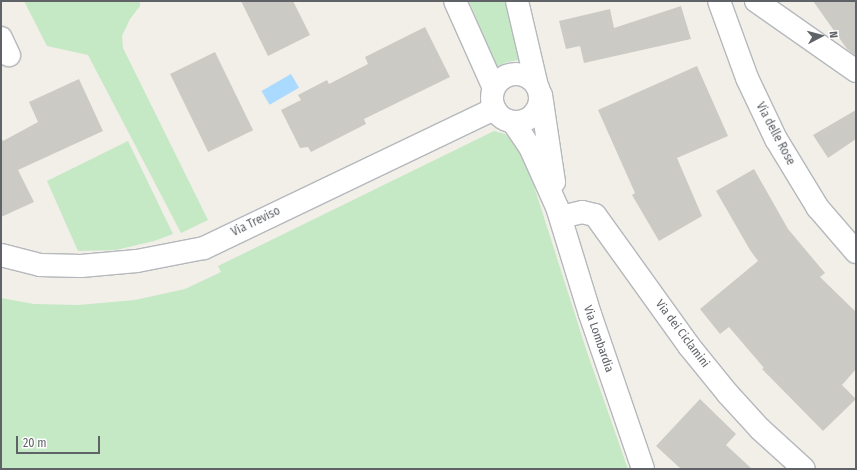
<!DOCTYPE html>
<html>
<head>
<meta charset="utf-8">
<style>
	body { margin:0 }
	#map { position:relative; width:857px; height:470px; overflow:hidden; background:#f1efe8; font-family:"Fira Sans Condensed",sans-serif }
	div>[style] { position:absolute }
	.green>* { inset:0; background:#c5e8c5 }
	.water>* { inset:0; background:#aadaff; transform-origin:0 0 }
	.building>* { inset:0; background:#cccac5; transform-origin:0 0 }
	.roads { filter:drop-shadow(1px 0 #b5b8bc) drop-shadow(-1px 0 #b5b8bc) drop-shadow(0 1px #b5b8bc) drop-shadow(0 -1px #b5b8bc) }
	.minor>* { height:22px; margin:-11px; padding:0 11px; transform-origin:11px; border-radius:11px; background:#fff }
	.minor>.ring { margin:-11px; padding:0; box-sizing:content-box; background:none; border:22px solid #fff; border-radius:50% }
	span { translate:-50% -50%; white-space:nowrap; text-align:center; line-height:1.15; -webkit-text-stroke:4px #fff; paint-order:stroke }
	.street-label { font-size:12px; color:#5f6368 }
	.frame { position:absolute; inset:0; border:2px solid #5f6368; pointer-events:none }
	.north { position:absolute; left:801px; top:16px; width:40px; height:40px; -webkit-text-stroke:3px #fff; paint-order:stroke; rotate:84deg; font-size:11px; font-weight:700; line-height:16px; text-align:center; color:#5f6368 }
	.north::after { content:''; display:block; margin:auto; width:14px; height:18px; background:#5f6368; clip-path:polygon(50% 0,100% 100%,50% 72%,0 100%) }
	.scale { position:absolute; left:16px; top:436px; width:84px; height:18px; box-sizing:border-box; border:2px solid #5f6368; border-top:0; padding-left:5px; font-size:12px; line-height:14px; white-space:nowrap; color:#5f6368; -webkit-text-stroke:3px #fff; paint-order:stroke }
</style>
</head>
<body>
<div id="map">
	<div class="green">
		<i style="clip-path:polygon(24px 1px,140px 1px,140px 6px,130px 19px,122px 36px,123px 48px,208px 220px,181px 233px,88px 55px,47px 46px)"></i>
		<i style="clip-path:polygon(469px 1px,506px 1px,519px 60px,507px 62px,496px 67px)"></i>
		<i style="clip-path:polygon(494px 131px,505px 134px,515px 143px,532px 180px,587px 352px,628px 469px,1px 469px,1px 298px,34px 304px,78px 305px,135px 300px,185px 289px,221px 272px,218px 266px)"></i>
		<i style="clip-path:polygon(128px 141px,173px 234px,154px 241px,116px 250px,78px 251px,47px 181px)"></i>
	</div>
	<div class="water">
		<i style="left:291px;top:74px;width:16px;height:34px;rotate:60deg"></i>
	</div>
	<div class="building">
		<i style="clip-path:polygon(241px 1px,293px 1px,310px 35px,268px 56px)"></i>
		<i style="clip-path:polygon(813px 1px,856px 1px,856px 56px,847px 49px)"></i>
		<i style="clip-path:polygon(681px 6px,691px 39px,584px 63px,580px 46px,566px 49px,559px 21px,610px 9px,614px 28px)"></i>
		<i style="clip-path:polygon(425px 27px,450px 77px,364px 119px,366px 124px,311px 152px,308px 147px,300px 148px,281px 110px,301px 100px,298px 95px,327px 80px,329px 84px,368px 64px,365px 57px)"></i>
		<i style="left:215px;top:52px;width:87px;height:50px;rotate:64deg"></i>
		<i style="clip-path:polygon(697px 66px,728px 136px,677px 158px,702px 216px,659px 241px,632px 195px,635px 193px,598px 110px)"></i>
		<i style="clip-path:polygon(79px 79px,103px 131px,18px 170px,34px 202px,1px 217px,1px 137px,3px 141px,38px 122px,29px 102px)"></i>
		<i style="clip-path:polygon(856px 110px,856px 139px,828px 158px,813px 135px)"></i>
		<i style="clip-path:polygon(754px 169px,788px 229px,825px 273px,820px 277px,856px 312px,856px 369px,842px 385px,856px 399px,823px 431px,762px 369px,764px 368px,729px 327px,720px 334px,700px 309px,758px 261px,750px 250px,716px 191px)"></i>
		<i style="clip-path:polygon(700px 399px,736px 434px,726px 445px,752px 469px,681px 469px,656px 446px)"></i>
	</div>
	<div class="roads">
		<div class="minor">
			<i style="left:455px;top:1px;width:95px;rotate:65.9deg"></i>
			<i style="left:517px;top:1px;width:87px;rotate:76.8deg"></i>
			<i style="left:719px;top:1px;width:82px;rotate:70deg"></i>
			<i style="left:747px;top:78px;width:68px;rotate:64.6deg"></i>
			<i style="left:776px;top:139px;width:81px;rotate:58.7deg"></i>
			<i style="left:818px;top:208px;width:58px;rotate:49.2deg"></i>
			<i style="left:756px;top:1px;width:122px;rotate:35deg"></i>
			<i style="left:1px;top:38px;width:19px;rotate:65deg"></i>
			<i class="ring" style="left:492px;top:74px;width:26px;height:26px"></i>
			<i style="left:541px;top:95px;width:88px;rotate:81.5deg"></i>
			<i style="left:513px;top:122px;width:30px;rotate:56deg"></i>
			<i style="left:530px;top:147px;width:66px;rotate:65.8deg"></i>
			<i style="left:557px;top:207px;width:112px;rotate:72.9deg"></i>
			<i style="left:590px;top:314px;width:164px;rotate:71.1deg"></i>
			<i style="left:561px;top:217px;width:22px;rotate:-13deg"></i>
			<i style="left:582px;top:212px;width:13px;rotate:13deg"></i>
			<i style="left:595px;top:215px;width:161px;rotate:54.3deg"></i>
			<i style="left:689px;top:346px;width:62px;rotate:50.9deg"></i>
			<i style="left:728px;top:394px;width:47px;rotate:47.6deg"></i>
			<i style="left:760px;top:429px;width:59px;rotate:42.3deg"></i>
			<i style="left:1px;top:255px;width:40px;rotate:14.4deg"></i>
			<i style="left:40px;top:265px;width:41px;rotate:1.4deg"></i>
			<i style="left:81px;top:266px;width:56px;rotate:-5.1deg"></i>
			<i style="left:137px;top:261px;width:68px;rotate:-11deg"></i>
			<i style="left:204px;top:248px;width:322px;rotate:-25.6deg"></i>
		</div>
	</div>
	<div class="street-label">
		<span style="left:775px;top:134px;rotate:62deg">Via delle Rose</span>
		<span style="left:256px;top:222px;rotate:-26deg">Via Treviso</span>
		<span style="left:682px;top:334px;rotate:53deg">Via dei Ciclamini</span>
		<span style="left:598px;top:339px;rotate:71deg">Via Lombardia</span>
	</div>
	<div class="frame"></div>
	<div class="north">N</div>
	<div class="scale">20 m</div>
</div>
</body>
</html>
